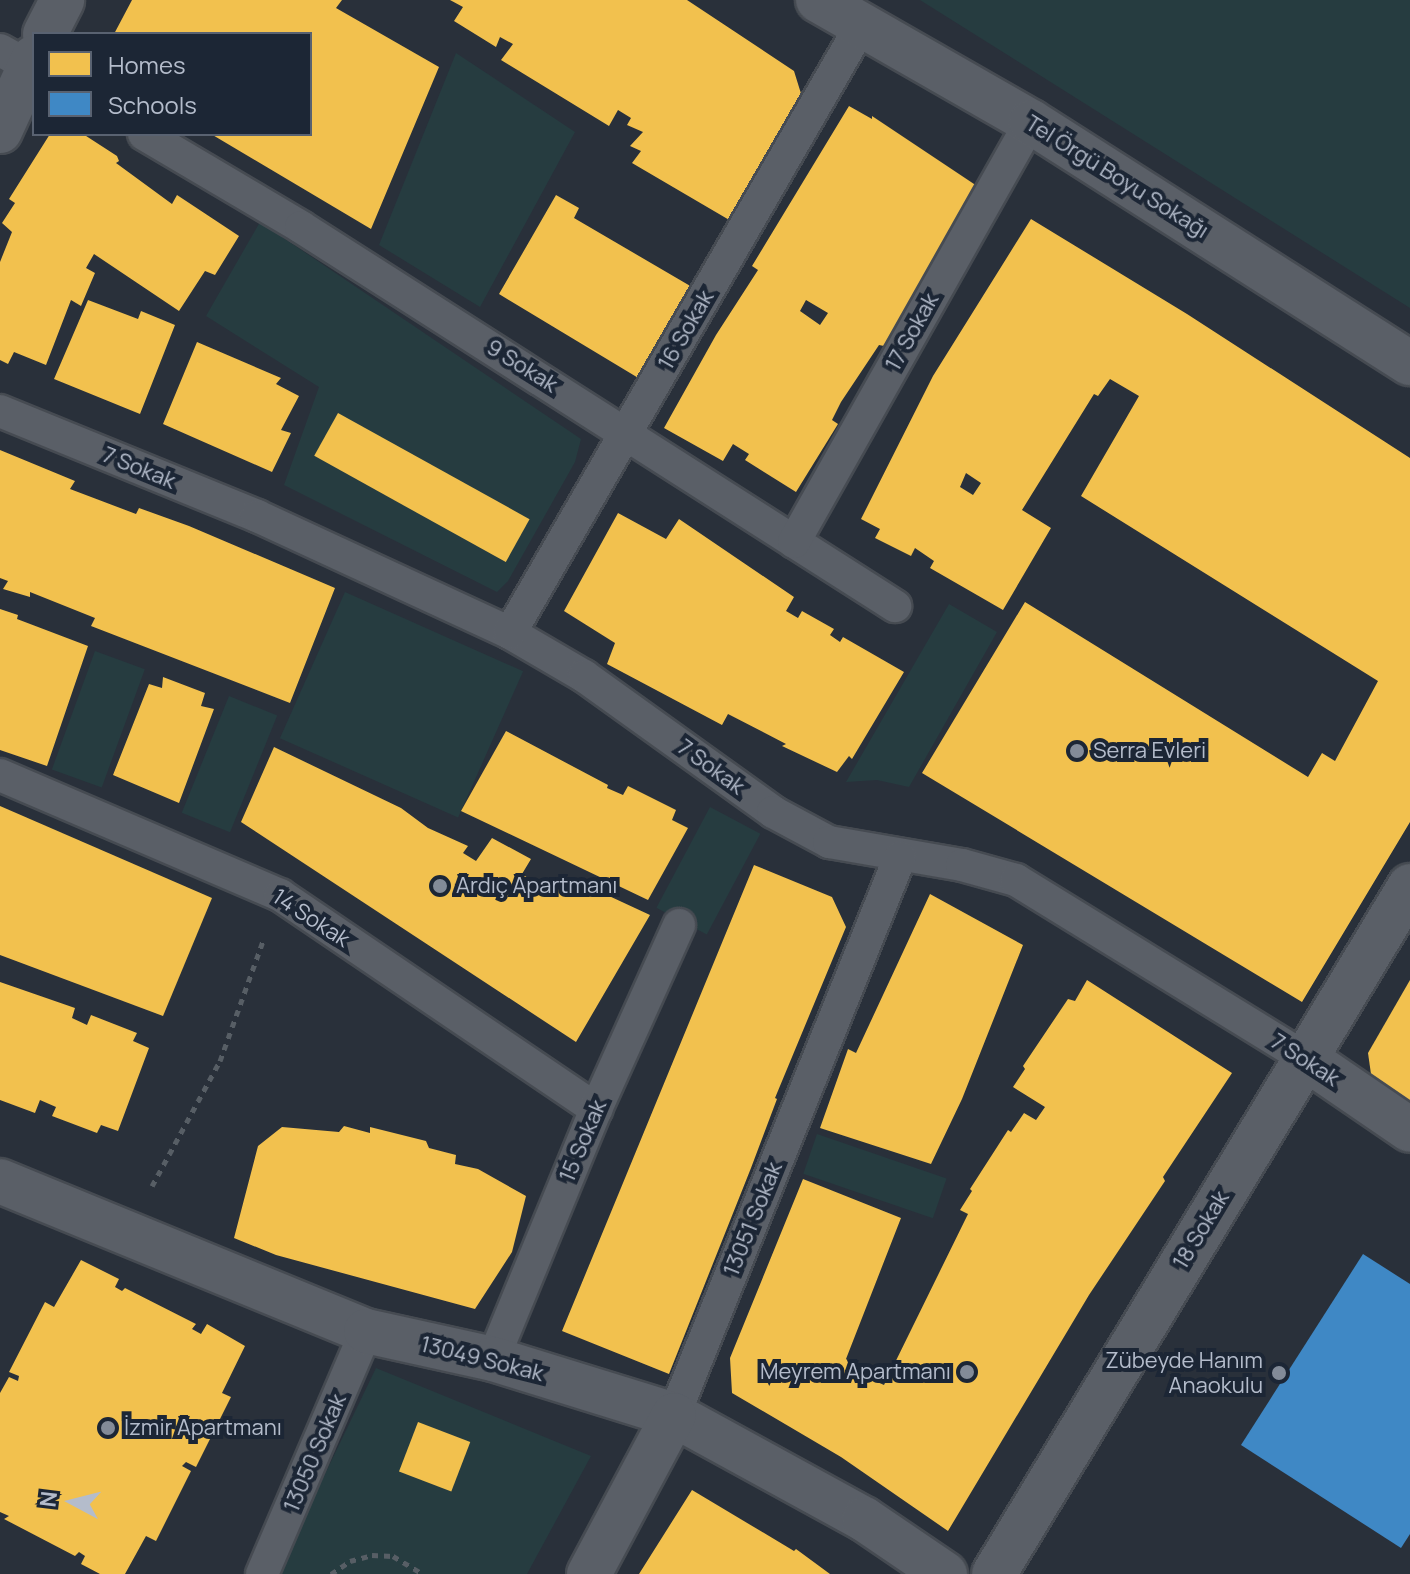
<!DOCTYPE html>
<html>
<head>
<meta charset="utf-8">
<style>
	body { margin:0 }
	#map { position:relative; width:1410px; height:1574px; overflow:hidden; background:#29303a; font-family:Manrope,sans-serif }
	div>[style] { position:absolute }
	.green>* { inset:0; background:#263c40; transform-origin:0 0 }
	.homes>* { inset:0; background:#f2c14e; transform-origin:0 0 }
	.schools>* { inset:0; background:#3f88c5 }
	.path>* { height:5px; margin-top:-2.5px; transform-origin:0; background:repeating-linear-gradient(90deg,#575e65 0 6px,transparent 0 12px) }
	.roads { filter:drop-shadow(2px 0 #464b52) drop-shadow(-2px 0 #464b52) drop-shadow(0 2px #464b52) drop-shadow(0 -2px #464b52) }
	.service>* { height:32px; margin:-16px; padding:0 16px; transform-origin:16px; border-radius:16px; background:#5a5f67 }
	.minor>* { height:44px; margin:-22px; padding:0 22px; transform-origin:22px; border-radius:22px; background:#5a5f67 }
	.dots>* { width:22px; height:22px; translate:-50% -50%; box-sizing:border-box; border:4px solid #1c2635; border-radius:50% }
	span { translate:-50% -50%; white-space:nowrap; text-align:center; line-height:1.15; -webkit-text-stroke:8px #1c2635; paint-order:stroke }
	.street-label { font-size:22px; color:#b4bccb }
	.poi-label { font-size:22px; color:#b4bccb }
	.left { translate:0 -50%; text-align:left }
	.right { translate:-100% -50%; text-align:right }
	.legend { position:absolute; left:32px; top:32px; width:280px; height:104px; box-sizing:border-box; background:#1c2635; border:2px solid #596271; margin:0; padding:10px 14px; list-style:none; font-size:24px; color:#b4bccb }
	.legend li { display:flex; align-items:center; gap:16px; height:40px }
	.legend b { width:40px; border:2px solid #596271 }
	.north { position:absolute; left:32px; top:1462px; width:80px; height:80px; -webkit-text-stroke:6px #1c2635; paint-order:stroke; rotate:277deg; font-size:22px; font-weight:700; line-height:32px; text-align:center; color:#b4bccb }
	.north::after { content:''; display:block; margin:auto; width:28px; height:36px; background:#b4bccb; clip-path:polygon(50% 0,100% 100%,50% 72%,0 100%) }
</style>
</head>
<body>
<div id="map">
	<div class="green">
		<i style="clip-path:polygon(920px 0,1410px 0,1410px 308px)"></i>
		<i style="clip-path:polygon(456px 53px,575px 132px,480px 307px,379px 245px)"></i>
		<i style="clip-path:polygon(260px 222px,581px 439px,575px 462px,508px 581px,497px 592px,284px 485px,319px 387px,206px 316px)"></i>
		<i style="left:345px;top:592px;width:195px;height:160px;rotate:24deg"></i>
		<i style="clip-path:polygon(949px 604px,997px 632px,909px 787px,877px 780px,846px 782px)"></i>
		<i style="left:95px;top:651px;width:53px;height:126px;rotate:20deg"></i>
		<i style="left:229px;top:696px;width:52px;height:126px;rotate:22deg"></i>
		<i style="left:710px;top:807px;width:57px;height:114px;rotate:28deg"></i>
		<i style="left:817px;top:1134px;width:137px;height:42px;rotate:19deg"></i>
		<i style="clip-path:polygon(376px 1368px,591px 1456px,527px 1574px,277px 1574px)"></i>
	</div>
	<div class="homes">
		<i style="clip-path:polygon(132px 0,342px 0,336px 8px,439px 67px,371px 229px,211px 134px,310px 134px,310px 34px,114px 34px)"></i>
		<i style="clip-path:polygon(450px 0,687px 0,794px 71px,803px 100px,731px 221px,632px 163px,641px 151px,630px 146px,643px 132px,627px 125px,631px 118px,618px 110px,609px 126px,501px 60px,513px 44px,500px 37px,496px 47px,454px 21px,463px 7px)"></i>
		<i style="clip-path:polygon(evenodd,849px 106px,872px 119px,872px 116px,983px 190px,889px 347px,879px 345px,841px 402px,832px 420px,838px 424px,796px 492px,745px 460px,749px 454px,733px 444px,723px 461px,664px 428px,716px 335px,758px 270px,752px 266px,849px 106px,806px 300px,828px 313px,820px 325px,800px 311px,806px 300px)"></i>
		<i style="clip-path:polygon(50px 134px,83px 134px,117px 156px,119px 161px,116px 163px,172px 204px,177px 195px,239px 236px,215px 275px,205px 271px,179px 311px,94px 254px,86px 268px,95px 273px,81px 306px,71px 300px,46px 365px,14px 352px,8px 364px,0 360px,0 262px,12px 232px,2px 223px,15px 203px,9px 199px)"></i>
		<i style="clip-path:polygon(556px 195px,579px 208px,574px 218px,692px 287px,640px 379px,499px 294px)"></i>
		<i style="clip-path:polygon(evenodd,1031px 219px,1187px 314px,1410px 458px,1410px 822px,1302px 1002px,922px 773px,1025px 602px,1308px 777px,1322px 753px,1335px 761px,1378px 681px,1081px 496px,1139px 396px,1110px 379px,1098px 396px,1094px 394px,1022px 510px,1051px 528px,1003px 610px,930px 568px,934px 561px,915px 548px,911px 556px,875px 538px,880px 529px,861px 519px,933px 376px,1031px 219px,966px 473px,981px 483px,973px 495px,960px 487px,966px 473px)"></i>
		<i style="clip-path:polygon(88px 300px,138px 319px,141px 311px,175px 325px,140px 414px,54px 379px)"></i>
		<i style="clip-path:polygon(197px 342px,281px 378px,276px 384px,299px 396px,281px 430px,291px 433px,272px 472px,163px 424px)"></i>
		<i style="left:338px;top:413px;width:219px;height:49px;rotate:29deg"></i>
		<i style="clip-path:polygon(0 450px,75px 481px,70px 489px,136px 514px,139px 508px,189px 526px,335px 588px,290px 703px,91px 626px,95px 618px,30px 592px,30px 597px,3px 589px,8px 581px,0 578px)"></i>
		<i style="clip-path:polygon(618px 513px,666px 539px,679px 519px,794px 597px,786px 611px,798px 618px,802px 611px,834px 629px,830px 635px,840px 642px,843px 637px,904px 672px,852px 759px,849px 756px,837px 772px,782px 746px,786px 744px,728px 714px,722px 725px,607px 664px,615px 643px,564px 611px)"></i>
		<i style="clip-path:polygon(0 609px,18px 615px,17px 619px,88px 646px,47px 766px,0 750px)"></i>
		<i style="clip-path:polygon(163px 677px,205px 693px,201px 706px,214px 709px,179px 803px,113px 775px,149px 684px,162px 688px)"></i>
		<i style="clip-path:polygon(506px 731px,608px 785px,607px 788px,623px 795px,628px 786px,676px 810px,672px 820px,688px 828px,648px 900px,461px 811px)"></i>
		<i style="clip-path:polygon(274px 747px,401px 808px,428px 828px,468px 846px,463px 853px,476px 861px,492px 838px,531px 859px,522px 874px,553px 895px,566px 876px,650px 915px,576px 1042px,241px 822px)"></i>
		<i style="clip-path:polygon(0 806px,212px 898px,163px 1016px,0 955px)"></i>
		<i style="clip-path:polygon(754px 865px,832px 897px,846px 927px,775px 1098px,777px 1099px,751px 1168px,669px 1374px,562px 1331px)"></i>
		<i style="clip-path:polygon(930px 894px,1023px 945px,962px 1099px,931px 1164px,820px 1128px,848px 1049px,856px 1053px)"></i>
		<i style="clip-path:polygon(1087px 980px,1232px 1073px,1163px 1177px,1165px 1181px,1089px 1295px,948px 1531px,841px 1457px,732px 1393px,730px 1358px,803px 1179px,901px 1218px,846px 1359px,866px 1377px,884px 1385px,968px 1214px,960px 1210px,972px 1191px,970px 1189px,1008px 1130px,1011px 1132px,1024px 1113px,1036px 1120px,1045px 1107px,1013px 1087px,1025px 1069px,1023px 1066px,1068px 999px,1075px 1001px)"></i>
		<i style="clip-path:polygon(1410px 980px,1410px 1106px,1372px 1081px,1368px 1053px)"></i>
		<i style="clip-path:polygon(0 982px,75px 1008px,72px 1018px,87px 1025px,91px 1015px,137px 1033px,133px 1041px,149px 1048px,118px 1131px,101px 1125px,97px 1133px,52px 1116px,56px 1107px,40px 1100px,35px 1113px,0 1100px)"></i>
		<i style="clip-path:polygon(344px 1126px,370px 1133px,370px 1127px,426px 1141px,429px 1148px,456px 1155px,455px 1164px,478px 1169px,526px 1196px,512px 1252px,475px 1309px,276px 1255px,234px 1238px,258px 1146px,282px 1127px,339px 1132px)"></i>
		<i style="clip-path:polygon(81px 1260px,119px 1279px,115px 1287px,122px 1291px,125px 1288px,196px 1324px,192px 1329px,201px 1334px,207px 1324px,245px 1346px,222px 1393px,231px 1397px,196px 1467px,186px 1462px,182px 1466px,191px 1471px,156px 1541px,146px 1536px,125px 1574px,100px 1574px,81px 1564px,85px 1556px,79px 1552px,75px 1556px,4px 1519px,9px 1516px,0 1512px,0 1393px,9px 1377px,18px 1381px,19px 1376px,9px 1372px,45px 1302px,54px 1307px)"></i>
		<i style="left:418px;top:1422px;width:56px;height:53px;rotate:21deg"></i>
		<i style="clip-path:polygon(692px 1490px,794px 1551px,796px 1549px,830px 1574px,639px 1574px)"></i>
	</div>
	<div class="schools">
		<i style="clip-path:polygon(1363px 1254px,1410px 1284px,1410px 1534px,1401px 1548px,1241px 1445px)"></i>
	</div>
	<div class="path">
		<i style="left:152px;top:1186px;width:142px;rotate:-61.5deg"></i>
		<i style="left:220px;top:1061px;width:127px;rotate:-70.3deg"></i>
		<i style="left:331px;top:1574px;width:23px;rotate:-34deg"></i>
		<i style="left:350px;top:1561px;width:23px;rotate:-15deg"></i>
		<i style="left:372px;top:1555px;width:21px;rotate:3deg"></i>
		<i style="left:393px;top:1556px;width:35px;rotate:31deg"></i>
	</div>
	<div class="roads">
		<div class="service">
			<i style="left:0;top:50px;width:39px;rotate:29deg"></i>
			<i style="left:144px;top:134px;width:182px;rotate:30.6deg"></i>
			<i style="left:301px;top:227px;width:705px;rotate:32.54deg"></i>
			<i style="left:0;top:411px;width:278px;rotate:22.2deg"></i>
			<i style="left:257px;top:516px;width:279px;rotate:24.8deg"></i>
			<i style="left:510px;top:633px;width:86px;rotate:30.2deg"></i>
			<i style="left:584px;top:676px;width:233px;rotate:35.7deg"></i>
			<i style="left:773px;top:812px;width:64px;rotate:28.2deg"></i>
			<i style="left:829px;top:842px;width:135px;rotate:9.8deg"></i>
			<i style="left:962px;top:865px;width:56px;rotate:15.5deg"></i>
			<i style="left:1016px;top:880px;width:339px;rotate:31.6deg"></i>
			<i style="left:794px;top:542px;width:482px;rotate:-60.6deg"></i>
			<i style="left:510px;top:633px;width:701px;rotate:-59.96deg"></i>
			<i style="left:0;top:775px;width:305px;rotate:23.2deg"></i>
			<i style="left:280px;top:895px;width:382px;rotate:34.1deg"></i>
			<i style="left:493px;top:1359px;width:270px;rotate:-67.6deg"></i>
			<i style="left:596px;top:1109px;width:202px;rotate:-65.7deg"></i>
			<i style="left:674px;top:1415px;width:602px;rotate:-67.95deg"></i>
			<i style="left:262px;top:1574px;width:264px;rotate:-66.8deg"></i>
		</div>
		<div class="minor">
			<i style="left:818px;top:0;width:245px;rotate:29.8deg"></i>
			<i style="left:1031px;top:122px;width:449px;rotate:32.5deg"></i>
			<i style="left:45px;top:34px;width:38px;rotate:-63deg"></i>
			<i style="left:0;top:131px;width:81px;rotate:-65.3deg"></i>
			<i style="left:1305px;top:1058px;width:127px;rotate:34.4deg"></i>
			<i style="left:0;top:1181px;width:396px;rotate:22.3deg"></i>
			<i style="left:366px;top:1331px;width:130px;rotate:12.4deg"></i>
			<i style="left:493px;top:1359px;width:189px;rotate:17.2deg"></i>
			<i style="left:674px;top:1415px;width:217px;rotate:28.7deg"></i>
			<i style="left:864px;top:1519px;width:98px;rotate:34.2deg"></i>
			<i style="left:589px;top:1574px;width:180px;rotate:-61.9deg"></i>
			<i style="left:994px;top:1574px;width:804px;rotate:-58.84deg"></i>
		</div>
	</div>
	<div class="dots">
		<i style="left:1077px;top:751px;background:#838b98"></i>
		<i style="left:440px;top:886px;background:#838b98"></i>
		<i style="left:967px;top:1372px;background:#838b98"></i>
		<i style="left:1279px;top:1373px;background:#838b98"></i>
		<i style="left:108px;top:1428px;background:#838b98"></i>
	</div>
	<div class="street-label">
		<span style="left:1117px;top:177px;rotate:32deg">Tel Örgü Boyu Sokağı</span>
		<span style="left:686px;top:330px;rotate:-60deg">16 Sokak</span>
		<span style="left:912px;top:332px;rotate:-61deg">17 Sokak</span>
		<span style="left:522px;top:366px;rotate:32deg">9 Sokak</span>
		<span style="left:139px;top:468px;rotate:22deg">7 Sokak</span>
		<span style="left:711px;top:767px;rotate:36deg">7 Sokak</span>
		<span style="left:311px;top:918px;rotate:33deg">14 Sokak</span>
		<span style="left:1305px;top:1060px;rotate:33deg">7 Sokak</span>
		<span style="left:583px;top:1141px;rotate:-67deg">15 Sokak</span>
		<span style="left:753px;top:1219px;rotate:-68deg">13051 Sokak</span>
		<span style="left:1201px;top:1230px;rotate:-59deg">18 Sokak</span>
		<span style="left:482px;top:1359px;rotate:14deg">13049 Sokak</span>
		<span style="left:315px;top:1453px;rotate:-67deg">13050 Sokak</span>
	</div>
	<div class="poi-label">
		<span class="left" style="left:1093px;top:751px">Serra Evleri</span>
		<span class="left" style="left:456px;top:886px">Ardıç Apartmanı</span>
		<span class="right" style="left:1263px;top:1373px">Zübeyde Hanım<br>Anaokulu</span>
		<span class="right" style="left:951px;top:1372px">Meyrem Apartmanı</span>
		<span class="left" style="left:124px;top:1428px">İzmir Apartmanı</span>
	</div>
	<ul class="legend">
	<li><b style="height:22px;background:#f2c14e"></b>Homes</li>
	<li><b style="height:22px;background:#3f88c5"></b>Schools</li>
	</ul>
	<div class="north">N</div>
</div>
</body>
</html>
